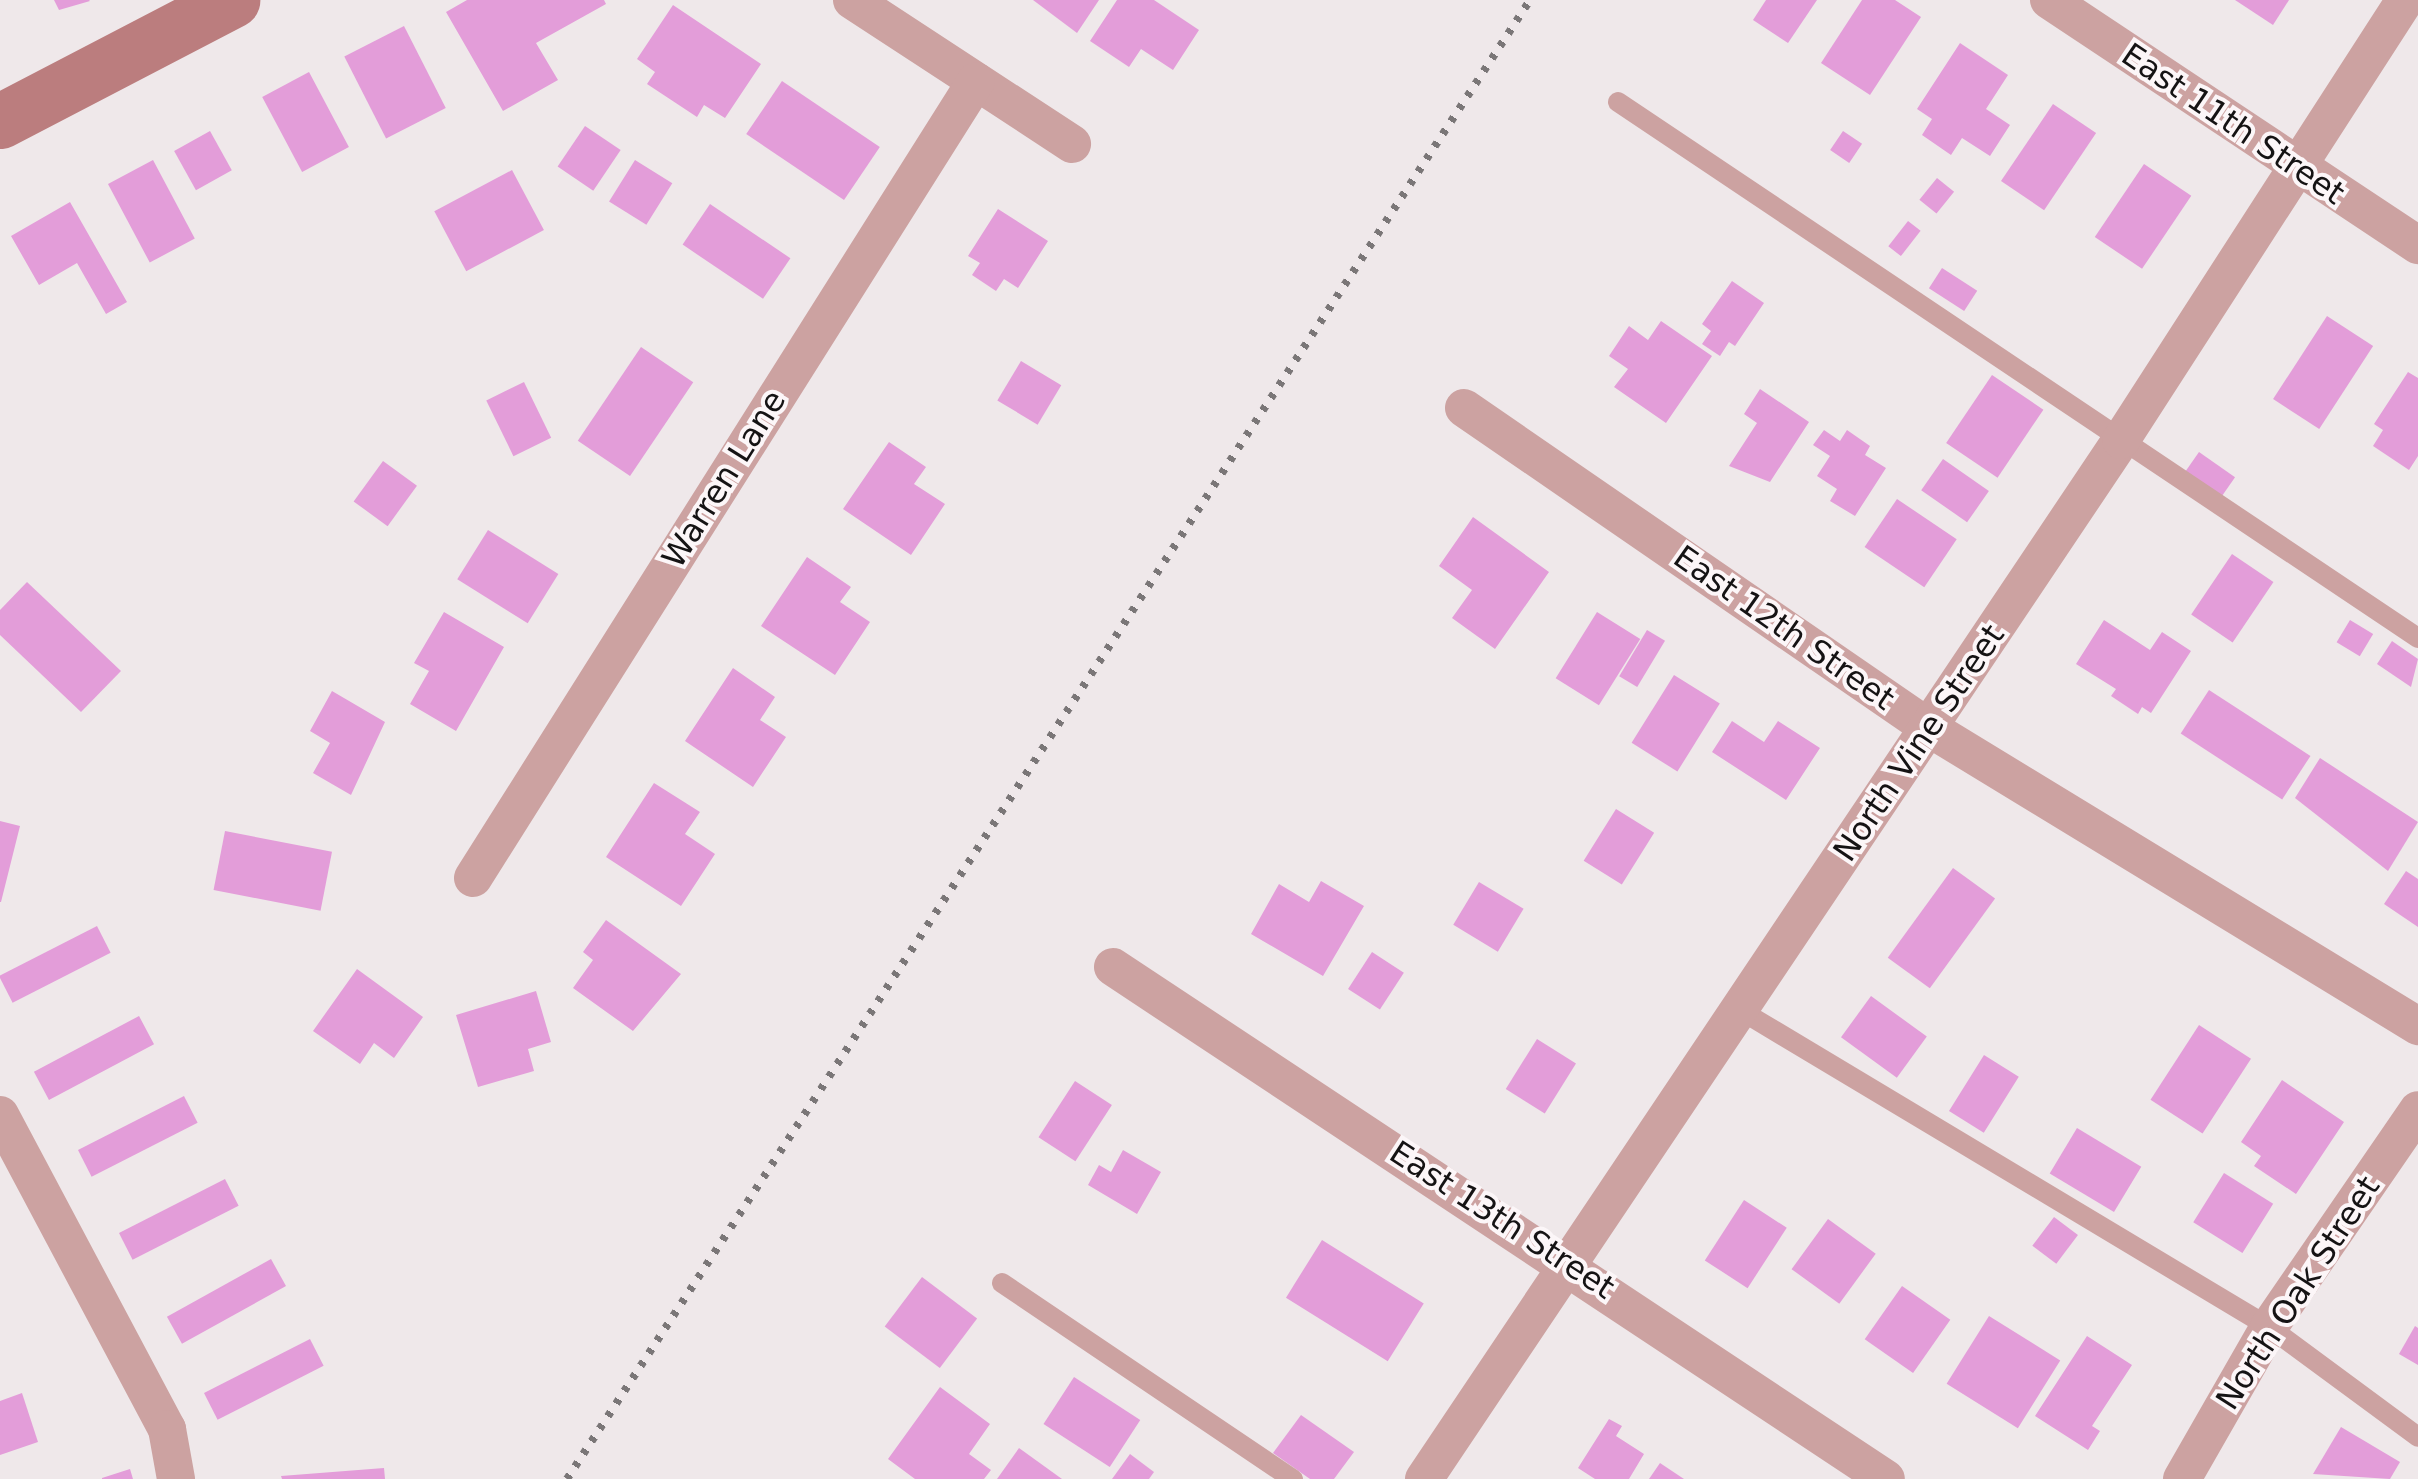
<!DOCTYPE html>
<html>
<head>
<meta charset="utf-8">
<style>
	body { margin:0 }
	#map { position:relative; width:2418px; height:1479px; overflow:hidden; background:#efe8ea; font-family:"DejaVu Sans",sans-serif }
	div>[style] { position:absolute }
	.building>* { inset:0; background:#e39dd9; transform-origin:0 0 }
	.lane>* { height:20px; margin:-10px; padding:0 10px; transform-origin:10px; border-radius:10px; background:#cca2a1 }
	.street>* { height:38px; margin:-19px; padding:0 19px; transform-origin:19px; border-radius:19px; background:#cca2a1 }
	.secondary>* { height:55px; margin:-27.5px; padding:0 27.5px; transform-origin:27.5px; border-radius:27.5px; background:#bb7d7e }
	.rail>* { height:8px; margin-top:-4px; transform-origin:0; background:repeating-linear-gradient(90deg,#7a7677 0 5px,transparent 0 15px) }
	span { translate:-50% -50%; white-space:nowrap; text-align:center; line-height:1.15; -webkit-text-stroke:8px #fcf6f8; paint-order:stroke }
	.street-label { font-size:32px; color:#151314 }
</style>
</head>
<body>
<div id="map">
	<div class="building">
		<i style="clip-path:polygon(54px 0,89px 0,90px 1px,59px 10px)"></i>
		<i style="clip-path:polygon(467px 0,604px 0,606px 4px,536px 43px,558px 80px,503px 111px,446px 12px)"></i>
		<i style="clip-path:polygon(1033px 0,1099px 0,1077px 33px)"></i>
		<i style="clip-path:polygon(1117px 0,1154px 0,1199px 30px,1173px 70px,1141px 49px,1129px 67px,1090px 41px)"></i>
		<i style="clip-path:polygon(1766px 0,1817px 0,1788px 43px,1753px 20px)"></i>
		<i style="clip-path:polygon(1862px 0,1895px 0,1921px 17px,1870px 95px,1821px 63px)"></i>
		<i style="clip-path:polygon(2235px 0,2289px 0,2273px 25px)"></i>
		<i style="clip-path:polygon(673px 5px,761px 64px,725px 118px,704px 105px,697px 117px,647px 84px,655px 72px,637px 59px)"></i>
		<i style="left:404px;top:26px;width:92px;height:67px;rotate:63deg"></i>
		<i style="clip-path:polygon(1960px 43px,2008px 75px,1986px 109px,2010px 125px,1990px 156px,1962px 138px,1951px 155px,1922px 135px,1932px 119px,1917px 109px)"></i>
		<i style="left:309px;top:72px;width:85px;height:53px;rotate:62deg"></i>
		<i style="left:782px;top:81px;width:118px;height:64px;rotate:34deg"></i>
		<i style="left:2053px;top:104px;width:52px;height:93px;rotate:34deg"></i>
		<i style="left:585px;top:126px;width:43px;height:49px;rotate:34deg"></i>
		<i style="left:210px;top:131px;width:45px;height:41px;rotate:61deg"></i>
		<i style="left:1843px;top:131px;width:23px;height:23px;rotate:34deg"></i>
		<i style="left:153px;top:160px;width:89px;height:51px;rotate:62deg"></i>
		<i style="left:635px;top:160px;width:44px;height:49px;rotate:32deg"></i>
		<i style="left:2144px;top:164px;width:57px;height:88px;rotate:34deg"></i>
		<i style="left:512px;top:170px;width:68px;height:88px;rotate:62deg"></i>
		<i style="left:1937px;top:178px;width:22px;height:28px;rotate:39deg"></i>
		<i style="clip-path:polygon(70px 202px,127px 302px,106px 314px,77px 263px,39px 285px,11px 236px)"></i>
		<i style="left:710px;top:204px;width:97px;height:49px;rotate:34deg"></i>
		<i style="clip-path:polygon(998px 209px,1048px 241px,1018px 288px,1004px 279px,996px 291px,972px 275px,980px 263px,968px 256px)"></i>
		<i style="left:1908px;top:221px;width:16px;height:32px;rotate:38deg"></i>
		<i style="left:1942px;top:268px;width:42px;height:24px;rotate:33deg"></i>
		<i style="clip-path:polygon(1732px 281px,1764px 303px,1735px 346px,1729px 342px,1720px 356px,1702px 344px,1711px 331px,1702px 324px)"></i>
		<i style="left:2327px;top:316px;width:55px;height:99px;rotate:33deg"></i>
		<i style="clip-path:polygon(1661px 321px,1712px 356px,1666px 423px,1614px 387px,1628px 369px,1609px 356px,1629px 326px,1648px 340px)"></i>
		<i style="left:641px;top:347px;width:63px;height:113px;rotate:34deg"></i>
		<i style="left:1021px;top:361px;width:47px;height:46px;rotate:31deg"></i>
		<i style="clip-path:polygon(2408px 372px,2418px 378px,2418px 456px,2409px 470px,2373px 446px,2383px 430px,2374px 424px)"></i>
		<i style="left:1992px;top:375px;width:62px;height:82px;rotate:34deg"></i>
		<i style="left:524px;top:382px;width:62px;height:42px;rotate:64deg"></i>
		<i style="clip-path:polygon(1760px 389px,1809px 422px,1770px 482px,1729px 466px,1757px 423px,1744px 414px)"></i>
		<i style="clip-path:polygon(1824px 430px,1840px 441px,1847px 430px,1870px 446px,1865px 455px,1886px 468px,1855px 516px,1830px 501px,1837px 489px,1817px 476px,1830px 456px,1813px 445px)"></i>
		<i style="clip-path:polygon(889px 442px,926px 467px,914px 484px,945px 504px,911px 555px,843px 509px)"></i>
		<i style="left:2199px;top:452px;width:44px;height:24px;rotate:35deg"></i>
		<i style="left:1943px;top:459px;width:56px;height:38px;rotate:35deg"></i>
		<i style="left:383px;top:461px;width:42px;height:50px;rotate:36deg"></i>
		<i style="left:1897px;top:499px;width:72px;height:58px;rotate:34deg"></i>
		<i style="clip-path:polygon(1473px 517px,1549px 572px,1495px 649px,1452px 618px,1472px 590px,1439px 566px)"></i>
		<i style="left:488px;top:530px;width:83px;height:58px;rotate:32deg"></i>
		<i style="left:2232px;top:554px;width:50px;height:73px;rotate:34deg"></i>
		<i style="clip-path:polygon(807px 557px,851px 587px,840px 602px,870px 622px,835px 675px,761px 626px)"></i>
		<i style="clip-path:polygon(27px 582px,121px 671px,81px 712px,0 635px,0 610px)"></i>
		<i style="clip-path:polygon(444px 612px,504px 647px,456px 731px,410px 704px,429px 671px,414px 663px)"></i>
		<i style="left:1597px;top:612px;width:51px;height:78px;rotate:32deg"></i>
		<i style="clip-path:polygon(2104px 620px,2150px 650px,2162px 632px,2191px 651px,2151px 713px,2142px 707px,2138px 714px,2111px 696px,2116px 689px,2076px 664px)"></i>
		<i style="left:2350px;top:620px;width:27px;height:26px;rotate:31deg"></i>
		<i style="left:1647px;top:630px;width:21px;height:54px;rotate:31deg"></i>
		<i style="clip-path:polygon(2392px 641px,2418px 659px,2411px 687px,2377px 664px)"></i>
		<i style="clip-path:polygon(733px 668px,775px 697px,760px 720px,786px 737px,753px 787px,685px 741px)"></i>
		<i style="left:1674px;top:675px;width:54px;height:80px;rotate:32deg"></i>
		<i style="left:2209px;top:690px;width:121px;height:52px;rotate:33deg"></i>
		<i style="clip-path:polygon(332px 691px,385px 722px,351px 795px,313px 773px,330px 743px,310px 731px)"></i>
		<i style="clip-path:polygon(1732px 721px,1764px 742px,1778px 721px,1820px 748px,1786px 800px,1712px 752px)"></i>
		<i style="clip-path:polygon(2320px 758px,2418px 822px,2388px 871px,2295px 798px)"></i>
		<i style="clip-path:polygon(654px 783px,700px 812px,685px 834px,715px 854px,681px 906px,606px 857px)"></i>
		<i style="left:1616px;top:809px;width:45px;height:61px;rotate:32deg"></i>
		<i style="clip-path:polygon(0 821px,20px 826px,1px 902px,0 902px)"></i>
		<i style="left:225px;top:831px;width:109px;height:60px;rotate:11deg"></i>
		<i style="left:1953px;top:868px;width:52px;height:111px;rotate:36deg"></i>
		<i style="clip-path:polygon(2406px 871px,2418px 879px,2418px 927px,2384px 904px)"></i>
		<i style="clip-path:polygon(1321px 881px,1364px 906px,1323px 976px,1251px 934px,1279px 884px,1309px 902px)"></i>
		<i style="left:1479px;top:882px;width:52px;height:50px;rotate:31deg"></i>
		<i style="clip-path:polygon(606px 920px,681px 974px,633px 1031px,573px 988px,593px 960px,583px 952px)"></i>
		<i style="left:97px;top:926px;width:30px;height:110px;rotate:63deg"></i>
		<i style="left:1372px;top:952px;width:38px;height:44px;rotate:33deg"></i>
		<i style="clip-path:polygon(357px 969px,423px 1017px,394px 1058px,374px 1043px,360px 1064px,313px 1031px)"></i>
		<i style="clip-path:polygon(536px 991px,551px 1042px,528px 1049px,534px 1071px,478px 1087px,456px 1015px)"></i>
		<i style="left:1871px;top:996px;width:69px;height:51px;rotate:36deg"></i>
		<i style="left:139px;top:1016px;width:32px;height:119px;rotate:62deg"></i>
		<i style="left:2199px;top:1025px;width:62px;height:89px;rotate:33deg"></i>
		<i style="left:1537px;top:1039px;width:46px;height:59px;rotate:32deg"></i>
		<i style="left:1984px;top:1055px;width:41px;height:66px;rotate:32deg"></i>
		<i style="clip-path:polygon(2282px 1080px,2344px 1122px,2296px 1194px,2254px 1166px,2261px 1156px,2241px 1142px)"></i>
		<i style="left:1075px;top:1081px;width:44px;height:67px;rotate:33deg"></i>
		<i style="left:184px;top:1096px;width:30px;height:119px;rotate:63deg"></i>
		<i style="left:2077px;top:1128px;width:75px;height:53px;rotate:31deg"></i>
		<i style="clip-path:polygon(1123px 1150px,1161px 1172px,1137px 1214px,1088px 1185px,1099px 1165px,1111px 1172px)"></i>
		<i style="left:2224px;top:1173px;width:58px;height:58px;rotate:32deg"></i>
		<i style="left:225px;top:1179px;width:30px;height:119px;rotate:63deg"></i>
		<i style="left:1744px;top:1200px;width:51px;height:72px;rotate:33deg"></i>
		<i style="left:2054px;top:1217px;width:30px;height:36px;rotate:37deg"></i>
		<i style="left:1828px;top:1219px;width:59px;height:62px;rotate:36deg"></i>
		<i style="left:1322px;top:1240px;width:120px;height:68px;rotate:32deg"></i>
		<i style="left:271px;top:1259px;width:31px;height:119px;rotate:61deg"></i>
		<i style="left:922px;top:1277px;width:69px;height:62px;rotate:37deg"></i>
		<i style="left:1902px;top:1286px;width:59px;height:65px;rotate:35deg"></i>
		<i style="left:1989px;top:1316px;width:84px;height:80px;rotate:32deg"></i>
		<i style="clip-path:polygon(2415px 1326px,2418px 1328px,2418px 1365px,2399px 1354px)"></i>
		<i style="clip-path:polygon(2087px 1336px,2132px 1365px,2092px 1426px,2100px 1431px,2088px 1450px,2035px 1416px)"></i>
		<i style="left:310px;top:1339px;width:30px;height:119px;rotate:63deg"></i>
		<i style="left:1074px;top:1377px;width:79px;height:56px;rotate:33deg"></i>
		<i style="clip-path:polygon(940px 1387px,990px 1424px,969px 1454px,991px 1470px,984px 1479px,915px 1479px,888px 1459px)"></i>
		<i style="clip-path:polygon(22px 1393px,38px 1442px,0 1455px,0 1401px)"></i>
		<i style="clip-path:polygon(1301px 1415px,1354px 1452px,1334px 1479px,1310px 1479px,1273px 1453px)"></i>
		<i style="clip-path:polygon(1609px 1419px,1622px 1426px,1616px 1436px,1644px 1454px,1629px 1479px,1595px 1479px,1578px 1468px)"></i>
		<i style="clip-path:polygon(2341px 1427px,2400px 1462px,2390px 1479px,2313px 1474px)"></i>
		<i style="clip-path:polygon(1019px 1448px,1062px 1479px,997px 1479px)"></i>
		<i style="clip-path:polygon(1130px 1454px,1154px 1472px,1149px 1479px,1112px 1479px)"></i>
		<i style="clip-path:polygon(1660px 1463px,1684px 1479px,1649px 1479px)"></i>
		<i style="clip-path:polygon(384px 1468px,385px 1479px,282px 1479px,281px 1476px)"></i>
		<i style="clip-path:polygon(130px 1469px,133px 1479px,102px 1479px,102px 1478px)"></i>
	</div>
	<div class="lane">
		<i style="left:1618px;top:102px;width:963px;rotate:33.82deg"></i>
		<i style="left:1740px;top:1010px;width:617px;rotate:30.93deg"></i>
		<i style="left:2269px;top:1327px;width:185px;rotate:36.4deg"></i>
		<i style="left:1002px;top:1283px;width:351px;rotate:34deg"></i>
	</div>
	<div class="street">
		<i style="left:852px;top:0;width:263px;rotate:33.2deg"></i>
		<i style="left:2049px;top:0;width:443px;rotate:33.6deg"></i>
		<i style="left:1464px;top:408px;width:564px;rotate:34.53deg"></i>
		<i style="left:1929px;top:728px;width:573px;rotate:31.36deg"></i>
		<i style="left:473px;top:878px;width:942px;rotate:-57.74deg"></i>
		<i style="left:1113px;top:967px;width:927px;rotate:33.52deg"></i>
		<i style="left:0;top:1115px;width:356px;rotate:62deg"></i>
		<i style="left:167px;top:1429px;width:51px;rotate:79.8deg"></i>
		<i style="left:1424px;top:1479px;width:1251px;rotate:-56.14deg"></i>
		<i style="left:2121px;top:440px;width:524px;rotate:-57.16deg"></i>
		<i style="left:2182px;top:1479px;width:175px;rotate:-60.2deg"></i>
		<i style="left:2269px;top:1327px;width:263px;rotate:-55.5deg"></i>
	</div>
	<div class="secondary">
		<i style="left:0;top:121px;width:262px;rotate:-27.5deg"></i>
	</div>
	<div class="rail">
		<i style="left:567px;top:1479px;width:1765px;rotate:-56.93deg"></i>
	</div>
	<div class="street-label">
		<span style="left:2233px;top:124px;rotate:34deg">East 11th Street</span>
		<span style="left:724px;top:479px;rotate:-58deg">Warren Lane</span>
		<span style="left:1784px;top:628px;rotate:35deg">East 12th Street</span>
		<span style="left:1919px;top:743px;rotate:-56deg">North Vine Street</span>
		<span style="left:1502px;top:1220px;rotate:33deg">East 13th Street</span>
		<span style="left:2298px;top:1293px;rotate:-57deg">North Oak Street</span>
	</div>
</div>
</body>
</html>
